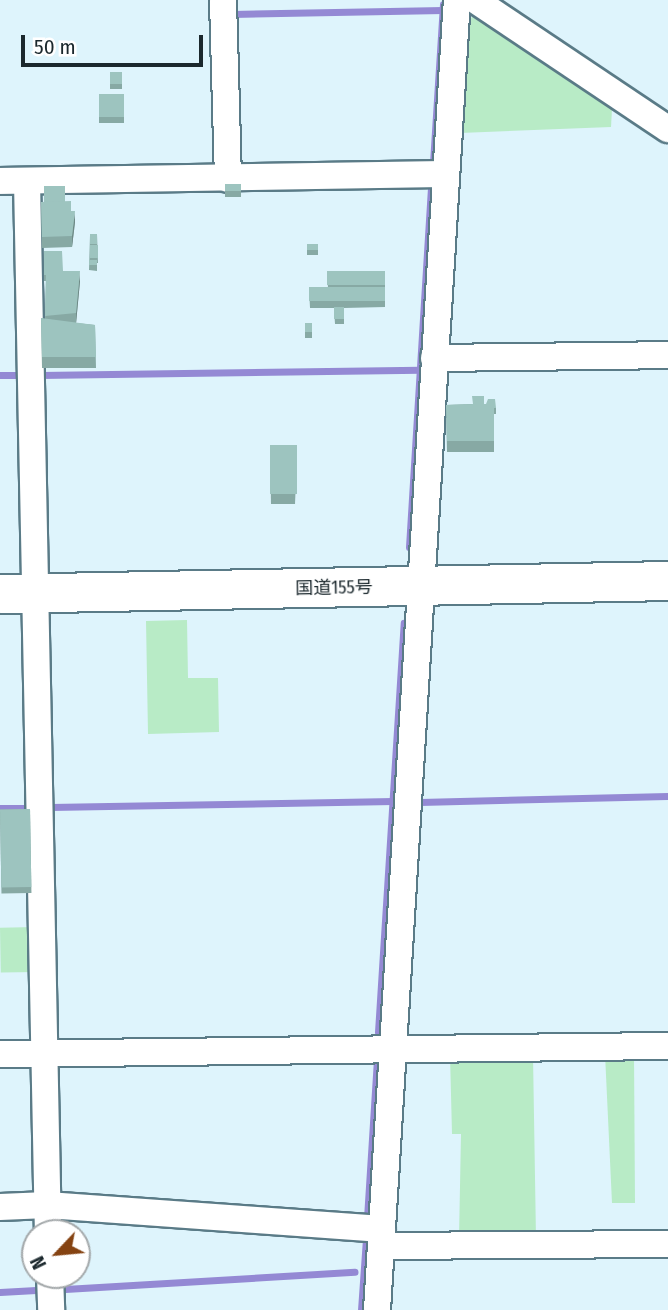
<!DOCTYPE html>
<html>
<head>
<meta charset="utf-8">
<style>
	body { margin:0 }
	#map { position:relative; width:668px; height:1310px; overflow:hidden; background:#def4fc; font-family:"Fira Sans Condensed","Noto Sans JP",sans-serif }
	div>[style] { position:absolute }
	.green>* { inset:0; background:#b8ebc6; transform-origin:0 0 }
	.stream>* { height:7px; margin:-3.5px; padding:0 3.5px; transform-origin:3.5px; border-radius:3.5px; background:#9489d4 }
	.roads { filter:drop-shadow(2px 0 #5a7b87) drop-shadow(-2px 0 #5a7b87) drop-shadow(0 2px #5a7b87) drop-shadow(0 -2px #5a7b87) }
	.minor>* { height:26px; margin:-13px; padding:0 13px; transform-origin:13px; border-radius:13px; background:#fff }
	.highway>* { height:38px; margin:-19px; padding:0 19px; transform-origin:19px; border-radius:19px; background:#fff }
	.wall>* { inset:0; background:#87a9a4; transform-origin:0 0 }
	.shaded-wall>* { inset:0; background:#6e8986 }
	.building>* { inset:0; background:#9dc4bf; transform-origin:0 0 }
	span { translate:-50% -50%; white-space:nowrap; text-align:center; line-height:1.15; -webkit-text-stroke:7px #fff; paint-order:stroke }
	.street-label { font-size:18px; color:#1b282d }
	.north { position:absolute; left:21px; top:1219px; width:70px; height:70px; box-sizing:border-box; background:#fff; border:2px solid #a4a9ab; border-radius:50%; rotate:244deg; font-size:19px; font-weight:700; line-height:28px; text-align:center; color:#1b282d }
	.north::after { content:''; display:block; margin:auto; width:24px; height:32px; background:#854312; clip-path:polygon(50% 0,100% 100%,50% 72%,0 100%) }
	.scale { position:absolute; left:21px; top:35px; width:182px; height:32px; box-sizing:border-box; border:4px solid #1b282d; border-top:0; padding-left:9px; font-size:21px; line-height:24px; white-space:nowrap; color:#1b282d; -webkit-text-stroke:5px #fff; paint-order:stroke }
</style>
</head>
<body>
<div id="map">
	<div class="green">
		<i style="clip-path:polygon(476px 16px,612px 109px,611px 127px,460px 133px,467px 19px)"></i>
		<i style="clip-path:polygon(187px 620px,188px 678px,218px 678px,219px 732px,148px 734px,146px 621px)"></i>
		<i style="left:36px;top:927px;width:45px;height:36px;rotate:89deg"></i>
		<i style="clip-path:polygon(605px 1054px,634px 1054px,635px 1203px,612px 1203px)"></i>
		<i style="clip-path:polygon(450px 1055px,533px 1055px,536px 1238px,459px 1238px,461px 1134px,452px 1134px)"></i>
	</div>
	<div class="stream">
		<i style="left:232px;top:14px;width:211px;rotate:-1.1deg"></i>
		<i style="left:433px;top:163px;width:159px;rotate:-86.4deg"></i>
		<i style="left:0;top:375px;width:24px"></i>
		<i style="left:40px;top:375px;width:380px;rotate:-0.8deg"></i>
		<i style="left:409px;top:547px;width:359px;rotate:-86.5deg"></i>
		<i style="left:420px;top:802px;width:248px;rotate:-1.4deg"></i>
		<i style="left:50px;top:807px;width:343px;rotate:-1deg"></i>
		<i style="left:0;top:808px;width:33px"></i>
		<i style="left:378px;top:1032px;width:410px;rotate:-86.4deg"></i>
		<i style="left:367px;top:1218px;width:158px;rotate:-86.4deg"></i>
		<i style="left:65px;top:1289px;width:290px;rotate:-3.4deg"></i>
		<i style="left:0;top:1292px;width:36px;rotate:-3deg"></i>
		<i style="left:361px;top:1310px;width:72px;rotate:-86deg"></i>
	</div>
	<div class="roads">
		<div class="minor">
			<i style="left:223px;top:0;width:179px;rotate:88.4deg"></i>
			<i style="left:475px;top:0;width:232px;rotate:33.8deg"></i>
			<i style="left:0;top:181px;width:446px;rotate:-0.9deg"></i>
			<i style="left:27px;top:181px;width:1052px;rotate:88.86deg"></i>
			<i style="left:434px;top:358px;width:234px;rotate:-0.7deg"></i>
			<i style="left:0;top:1054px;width:668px;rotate:-0.69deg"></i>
			<i style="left:0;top:1207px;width:47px;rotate:-2.4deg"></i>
			<i style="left:47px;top:1205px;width:336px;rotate:4.1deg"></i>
			<i style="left:381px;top:1246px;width:287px;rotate:-0.4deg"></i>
			<i style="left:50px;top:1275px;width:35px;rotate:88deg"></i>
			<i style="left:377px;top:1310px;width:1312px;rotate:-86.51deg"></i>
		</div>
		<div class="highway">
			<i style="left:0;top:594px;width:668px;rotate:-1.11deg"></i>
		</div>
	</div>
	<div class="wall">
		<i style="left:110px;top:72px;width:12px;height:17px"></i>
		<i style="left:99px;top:94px;width:25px;height:29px"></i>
		<i style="left:225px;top:184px;width:16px;height:13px"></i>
		<i style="clip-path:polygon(41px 202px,65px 202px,71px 211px,75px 222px,72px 247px,42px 248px)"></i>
		<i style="clip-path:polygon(97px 234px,98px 263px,97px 263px,97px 271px,89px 270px,90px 235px)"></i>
		<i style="left:307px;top:244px;width:11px;height:11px"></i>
		<i style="clip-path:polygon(44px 251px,63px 271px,80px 281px,76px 323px,95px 325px,96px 368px,42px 368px,41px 318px,45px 319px,46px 281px,44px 281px)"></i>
		<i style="clip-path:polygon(385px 271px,385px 307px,344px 308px,344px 324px,335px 324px,334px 308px,310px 308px,309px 288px,328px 288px,327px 272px)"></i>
		<i style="left:305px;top:323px;width:7px;height:15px"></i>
		<i style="clip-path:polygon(473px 404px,484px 404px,496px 408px,496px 414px,494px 414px,494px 452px,447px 452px,446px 405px)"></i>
		<i style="clip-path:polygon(270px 445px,297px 456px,295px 504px,271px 504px)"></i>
		<i style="left:30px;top:809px;width:84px;height:30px;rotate:89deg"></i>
	</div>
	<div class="shaded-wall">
		<i style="clip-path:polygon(75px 211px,75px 222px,72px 247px,72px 236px)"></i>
		<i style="clip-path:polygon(80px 271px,80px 281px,76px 324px,76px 313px)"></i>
	</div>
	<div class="building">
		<i style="left:110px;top:72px;width:12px;height:12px"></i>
		<i style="left:99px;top:94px;width:25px;height:23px"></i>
		<i style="left:225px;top:184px;width:16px;height:7px"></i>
		<i style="left:44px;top:186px;width:21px;height:16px"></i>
		<i style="clip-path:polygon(71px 201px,71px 211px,75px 211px,72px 236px,42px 237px,41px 202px)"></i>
		<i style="left:97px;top:234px;width:10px;height:7px;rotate:90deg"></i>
		<i style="left:307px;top:244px;width:11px;height:6px"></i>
		<i style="left:90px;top:245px;width:8px;height:13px"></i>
		<i style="clip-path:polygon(44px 251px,62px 251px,63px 271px,46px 271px,46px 275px,44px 275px)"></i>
		<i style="left:89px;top:260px;width:8px;height:5px"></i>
		<i style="clip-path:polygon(46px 271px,80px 271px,76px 313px,45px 316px)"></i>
		<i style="left:385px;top:271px;width:14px;height:58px;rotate:90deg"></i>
		<i style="left:385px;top:287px;width:14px;height:76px;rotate:90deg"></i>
		<i style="left:334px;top:307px;width:10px;height:12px"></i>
		<i style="clip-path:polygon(41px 318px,95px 325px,96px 357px,42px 357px)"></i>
		<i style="left:305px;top:323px;width:7px;height:9px"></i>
		<i style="clip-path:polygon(472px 396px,484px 396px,484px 404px,494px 404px,494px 441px,447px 441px,446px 405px,473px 404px)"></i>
		<i style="clip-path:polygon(488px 399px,495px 399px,496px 408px,494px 408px,494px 404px,486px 404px)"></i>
		<i style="left:270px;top:445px;width:27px;height:49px"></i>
		<i style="left:30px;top:809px;width:78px;height:30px;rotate:89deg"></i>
	</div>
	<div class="street-label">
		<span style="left:334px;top:588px;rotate:-1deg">国道155号</span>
	</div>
	<div class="north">N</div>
	<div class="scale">50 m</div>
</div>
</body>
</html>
